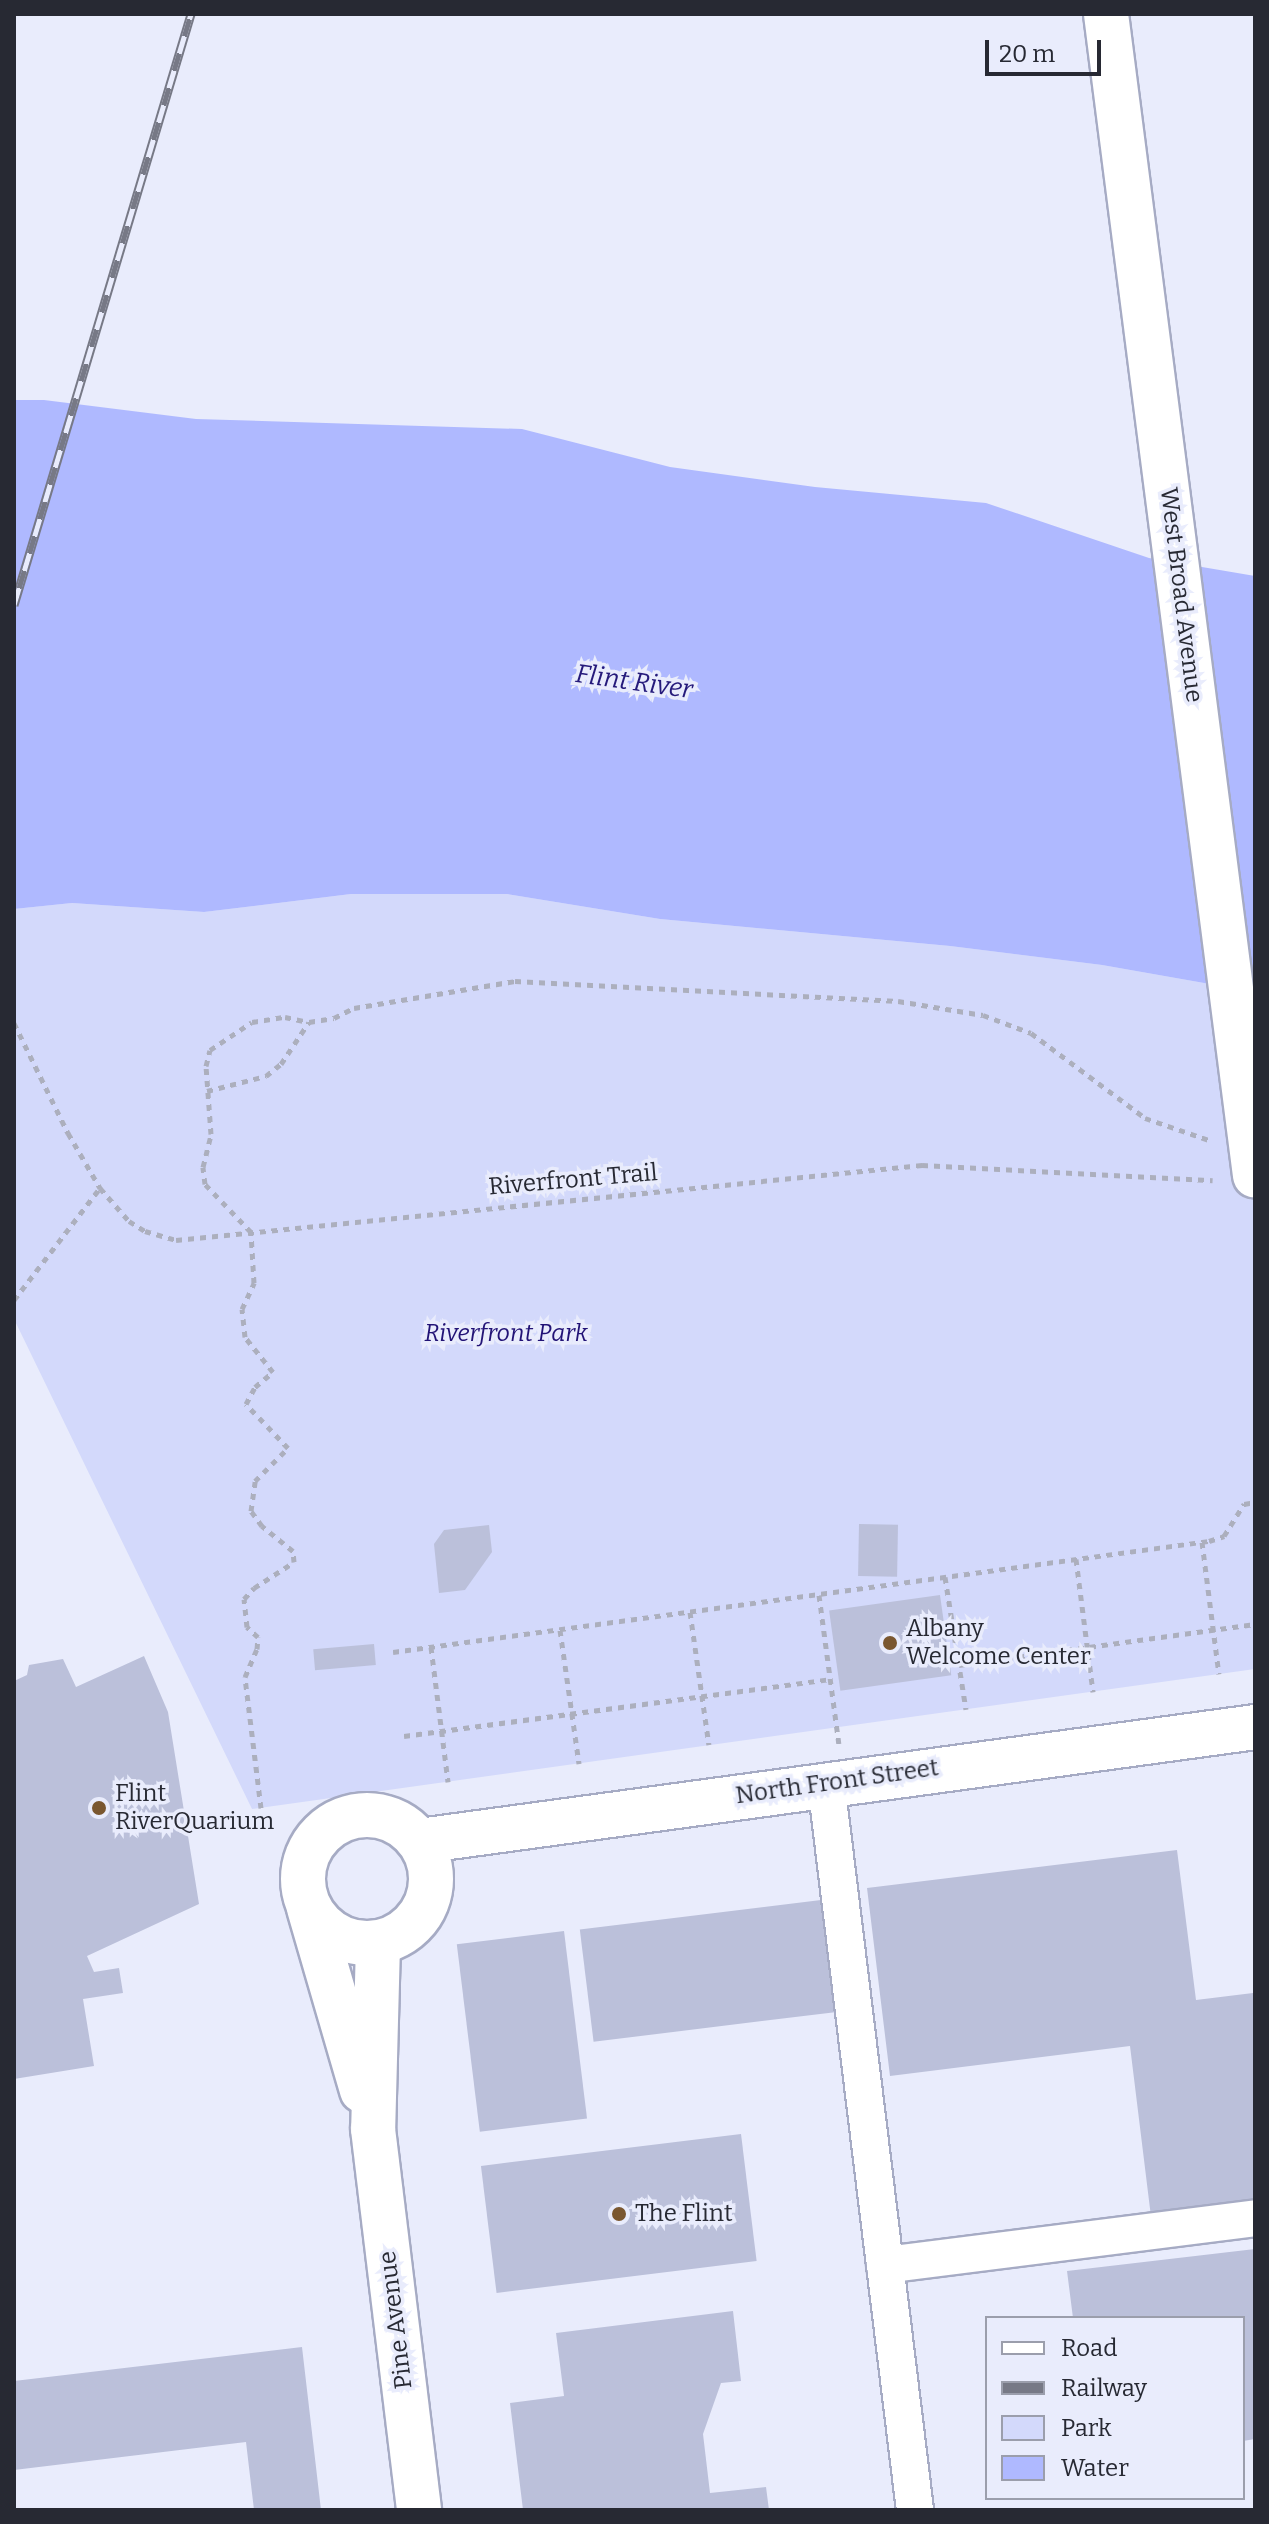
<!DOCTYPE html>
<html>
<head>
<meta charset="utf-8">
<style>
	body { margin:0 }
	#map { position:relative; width:1269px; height:2524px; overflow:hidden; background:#e9ecfc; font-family:Bitter,serif }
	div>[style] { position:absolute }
	.green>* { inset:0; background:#d3d9fb }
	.water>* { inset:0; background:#afb9ff }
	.building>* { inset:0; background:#bbc0da; transform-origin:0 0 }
	.path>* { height:5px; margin-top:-2.5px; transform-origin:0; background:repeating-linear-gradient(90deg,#acafbd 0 6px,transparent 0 12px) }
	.roads { filter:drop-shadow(2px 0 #a6abc4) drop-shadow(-2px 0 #a6abc4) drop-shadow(0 2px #a6abc4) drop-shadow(0 -2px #a6abc4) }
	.minor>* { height:36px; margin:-18px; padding:0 18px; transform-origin:18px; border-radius:18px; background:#fff }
	.major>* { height:44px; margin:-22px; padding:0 22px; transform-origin:22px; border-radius:22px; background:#fff }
	.major>.ring { margin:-22px; padding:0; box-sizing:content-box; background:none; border:44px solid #fff; border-radius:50% }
	.rail>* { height:9px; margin-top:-4.5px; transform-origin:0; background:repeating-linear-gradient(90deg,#e9ecfc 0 18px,#777986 0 36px); box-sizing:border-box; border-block:2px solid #777986 }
	.bridges { filter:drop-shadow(2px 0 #a6abc4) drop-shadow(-2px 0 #a6abc4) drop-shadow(0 2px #a6abc4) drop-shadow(0 -2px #a6abc4) }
	.major-bridge>* { height:44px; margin:-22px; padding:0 22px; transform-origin:22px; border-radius:22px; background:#fff }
	.dots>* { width:22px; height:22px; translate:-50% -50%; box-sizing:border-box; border:4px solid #e9ecfc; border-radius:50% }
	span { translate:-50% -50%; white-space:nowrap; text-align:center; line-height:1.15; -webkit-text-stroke:7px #e9ecfc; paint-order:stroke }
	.street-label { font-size:24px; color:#272933 }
	.park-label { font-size:24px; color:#221376; font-style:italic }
	.poi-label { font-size:24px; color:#272933 }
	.left { translate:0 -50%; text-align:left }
	.water-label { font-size:26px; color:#251a7b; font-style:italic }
	.frame { position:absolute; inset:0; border:16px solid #272933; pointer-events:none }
	.legend { position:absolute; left:985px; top:2316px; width:260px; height:184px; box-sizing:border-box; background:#e9ecfc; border:2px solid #9b9eac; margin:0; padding:10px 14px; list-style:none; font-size:24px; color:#272933 }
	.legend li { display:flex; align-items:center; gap:16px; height:40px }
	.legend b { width:40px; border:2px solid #9b9eac }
	.scale { position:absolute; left:985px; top:40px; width:116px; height:36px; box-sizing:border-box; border:4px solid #272933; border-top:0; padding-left:10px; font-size:24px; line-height:28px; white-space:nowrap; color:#272933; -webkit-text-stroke:6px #e9ecfc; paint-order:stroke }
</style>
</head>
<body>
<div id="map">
	<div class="green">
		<i style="clip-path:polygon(351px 894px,507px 894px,660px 919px,950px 946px,1102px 965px,1255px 992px,1255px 1669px,252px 1809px,14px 1319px,14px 909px,72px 903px,204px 912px)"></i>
	</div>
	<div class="water">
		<i style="clip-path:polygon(14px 400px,44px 400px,196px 419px,522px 429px,670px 467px,815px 487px,986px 503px,1149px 558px,1255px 576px,1255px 992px,1102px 965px,950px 946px,660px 919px,507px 894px,351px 894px,204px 912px,72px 903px,14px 909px)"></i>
	</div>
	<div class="building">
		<i style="left:859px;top:1524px;width:39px;height:52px;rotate:1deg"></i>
		<i style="clip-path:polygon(489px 1525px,492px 1552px,465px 1590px,439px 1593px,434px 1544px,444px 1530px)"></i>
		<i style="left:940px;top:1595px;width:81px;height:112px;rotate:82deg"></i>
		<i style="left:374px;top:1644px;width:21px;height:61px;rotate:85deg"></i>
		<i style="clip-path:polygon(144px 1656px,168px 1712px,199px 1904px,87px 1956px,94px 1972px,119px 1968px,123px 1993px,83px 1999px,94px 2066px,14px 2079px,14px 1681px,27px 1675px,29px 1665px,63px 1659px,76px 1687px)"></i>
		<i style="clip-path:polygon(1177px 1850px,1196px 2000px,1253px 1993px,1255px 2212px,1152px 2225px,1130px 2046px,890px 2076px,867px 1888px)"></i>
		<i style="left:821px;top:1900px;width:113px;height:243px;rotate:83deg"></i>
		<i style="left:564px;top:1931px;width:189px;height:108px;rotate:83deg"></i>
		<i style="left:741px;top:2134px;width:128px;height:262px;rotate:83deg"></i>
		<i style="clip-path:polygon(1255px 2249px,1255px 2439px,1243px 2441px,1243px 2318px,1073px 2318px,1067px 2271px)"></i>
		<i style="clip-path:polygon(733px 2311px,741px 2381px,721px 2383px,703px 2434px,710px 2493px,766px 2487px,769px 2510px,523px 2510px,510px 2403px,564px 2396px,556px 2333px)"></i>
		<i style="clip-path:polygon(302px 2347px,321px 2510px,254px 2510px,246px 2442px,14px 2470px,14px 2381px)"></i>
	</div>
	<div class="path">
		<i style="left:14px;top:1023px;width:123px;rotate:63.9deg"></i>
		<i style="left:68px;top:1133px;width:64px;rotate:59.8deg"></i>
		<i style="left:100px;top:1188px;width:44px;rotate:48.7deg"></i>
		<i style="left:129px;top:1221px;width:19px;rotate:32deg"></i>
		<i style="left:145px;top:1231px;width:32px;rotate:16deg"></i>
		<i style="left:176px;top:1240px;width:750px;rotate:-5.74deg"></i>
		<i style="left:922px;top:1165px;width:291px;rotate:3deg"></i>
		<i style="left:207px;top:1091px;width:61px;rotate:-14.3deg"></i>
		<i style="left:266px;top:1076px;width:19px;rotate:-39deg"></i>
		<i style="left:281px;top:1064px;width:50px;rotate:-56.3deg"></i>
		<i style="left:14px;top:1300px;width:141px;rotate:-52.5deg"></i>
		<i style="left:1202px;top:1542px;width:133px;rotate:82.7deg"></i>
		<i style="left:1076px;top:1559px;width:134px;rotate:82.7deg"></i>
		<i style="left:945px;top:1577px;width:134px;rotate:81deg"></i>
		<i style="left:819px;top:1595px;width:150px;rotate:82.4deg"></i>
		<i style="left:690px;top:1612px;width:134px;rotate:81.9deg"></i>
		<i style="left:560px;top:1630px;width:135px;rotate:81.9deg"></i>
		<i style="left:431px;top:1647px;width:136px;rotate:82.8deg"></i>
		<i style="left:393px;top:1652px;width:824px;rotate:-7.75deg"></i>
		<i style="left:1209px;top:1541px;width:16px;rotate:-18deg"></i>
		<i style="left:1224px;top:1536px;width:38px;rotate:-58deg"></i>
		<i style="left:1244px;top:1504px;width:11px;rotate:-10deg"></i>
		<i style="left:959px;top:1665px;width:299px;rotate:-7.9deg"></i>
		<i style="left:404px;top:1736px;width:430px;rotate:-7.6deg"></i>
		<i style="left:261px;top:1808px;width:132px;rotate:-97deg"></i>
		<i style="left:245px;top:1677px;width:30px;rotate:-67deg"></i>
		<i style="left:257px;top:1649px;width:12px;rotate:-85deg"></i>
		<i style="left:258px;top:1637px;width:15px;rotate:-138deg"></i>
		<i style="left:247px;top:1627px;width:28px;rotate:-96deg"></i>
		<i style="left:244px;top:1599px;width:15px;rotate:-48deg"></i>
		<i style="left:254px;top:1588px;width:48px;rotate:-33deg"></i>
		<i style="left:294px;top:1562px;width:11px;rotate:-95deg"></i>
		<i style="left:293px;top:1551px;width:40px;rotate:-141deg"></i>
		<i style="left:262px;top:1526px;width:19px;rotate:-126deg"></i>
		<i style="left:251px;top:1511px;width:30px;rotate:-82deg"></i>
		<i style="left:255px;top:1481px;width:47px;rotate:-45deg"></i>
		<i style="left:288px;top:1448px;width:61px;rotate:-133.7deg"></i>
		<i style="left:246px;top:1404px;width:19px;rotate:-62deg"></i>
		<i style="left:255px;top:1387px;width:23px;rotate:-40deg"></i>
		<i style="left:273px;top:1372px;width:45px;rotate:-128.7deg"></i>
		<i style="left:245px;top:1337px;width:28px;rotate:-96deg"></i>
		<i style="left:242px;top:1309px;width:29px;rotate:-65deg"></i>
		<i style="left:254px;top:1283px;width:51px;rotate:-93.4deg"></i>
		<i style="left:251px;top:1232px;width:66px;rotate:-133.8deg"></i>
		<i style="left:205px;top:1184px;width:17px;rotate:-97deg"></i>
		<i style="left:203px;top:1167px;width:34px;rotate:-76deg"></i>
		<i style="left:211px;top:1134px;width:68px;rotate:-94.2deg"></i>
		<i style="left:206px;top:1066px;width:16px;rotate:-76deg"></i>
		<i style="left:210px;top:1050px;width:50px;rotate:-33.7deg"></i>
		<i style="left:252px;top:1022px;width:33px;rotate:-9deg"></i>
		<i style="left:285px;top:1017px;width:25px;rotate:12deg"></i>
		<i style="left:309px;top:1022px;width:25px;rotate:-9deg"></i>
		<i style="left:334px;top:1018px;width:22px;rotate:-27deg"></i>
		<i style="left:354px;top:1008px;width:163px;rotate:-9.5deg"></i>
		<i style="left:515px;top:981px;width:384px;rotate:3deg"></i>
		<i style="left:898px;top:1001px;width:86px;rotate:9.4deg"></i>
		<i style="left:983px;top:1015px;width:51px;rotate:20.6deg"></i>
		<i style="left:1031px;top:1033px;width:142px;rotate:36.7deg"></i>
		<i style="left:1145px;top:1118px;width:68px;rotate:19deg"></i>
	</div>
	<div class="roads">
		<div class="minor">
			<i style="left:826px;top:1783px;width:732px;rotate:83.02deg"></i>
			<i style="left:885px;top:2265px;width:373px;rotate:-7.2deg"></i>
		</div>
		<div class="major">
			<i class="ring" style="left:303px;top:1815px;width:84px;height:84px"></i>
			<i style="left:420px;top:1841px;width:843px;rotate:-7.77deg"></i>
			<i style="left:309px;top:1908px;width:190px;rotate:73.8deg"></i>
			<i style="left:378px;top:1944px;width:185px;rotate:91.5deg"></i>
			<i style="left:373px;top:2129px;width:384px;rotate:83.1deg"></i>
		</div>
	</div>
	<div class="rail">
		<i style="left:14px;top:605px;width:617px;rotate:-73.33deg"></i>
	</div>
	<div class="bridges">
		<div class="major-bridge">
			<i style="left:1106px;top:14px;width:1171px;rotate:82.69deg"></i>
		</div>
	</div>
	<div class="dots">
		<i style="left:890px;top:1643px;background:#7a5730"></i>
		<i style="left:99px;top:1808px;background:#7a5730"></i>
		<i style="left:619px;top:2214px;background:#7a5730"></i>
	</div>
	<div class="street-label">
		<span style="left:1181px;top:595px;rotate:83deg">West Broad Avenue</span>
		<span style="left:573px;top:1180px;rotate:-5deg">Riverfront Trail</span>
		<span style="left:837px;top:1782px;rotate:-8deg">North Front Street</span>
		<span style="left:396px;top:2320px;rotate:-97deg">Pine Avenue</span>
	</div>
	<div class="park-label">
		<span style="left:506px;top:1334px">Riverfront Park</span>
	</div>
	<div class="poi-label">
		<span class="left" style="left:906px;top:1643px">Albany<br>Welcome Center</span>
		<span class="left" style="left:115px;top:1808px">Flint<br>RiverQuarium</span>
		<span class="left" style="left:635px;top:2214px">The Flint</span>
	</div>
	<div class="water-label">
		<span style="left:634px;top:682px;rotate:8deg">Flint River</span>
	</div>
	<div class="frame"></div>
	<ul class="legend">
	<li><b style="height:10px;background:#fff"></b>Road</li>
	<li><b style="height:10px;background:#777986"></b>Railway</li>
	<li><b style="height:22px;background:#d3d9fb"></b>Park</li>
	<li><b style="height:22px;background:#afb9ff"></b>Water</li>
	</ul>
	<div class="scale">20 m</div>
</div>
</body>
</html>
